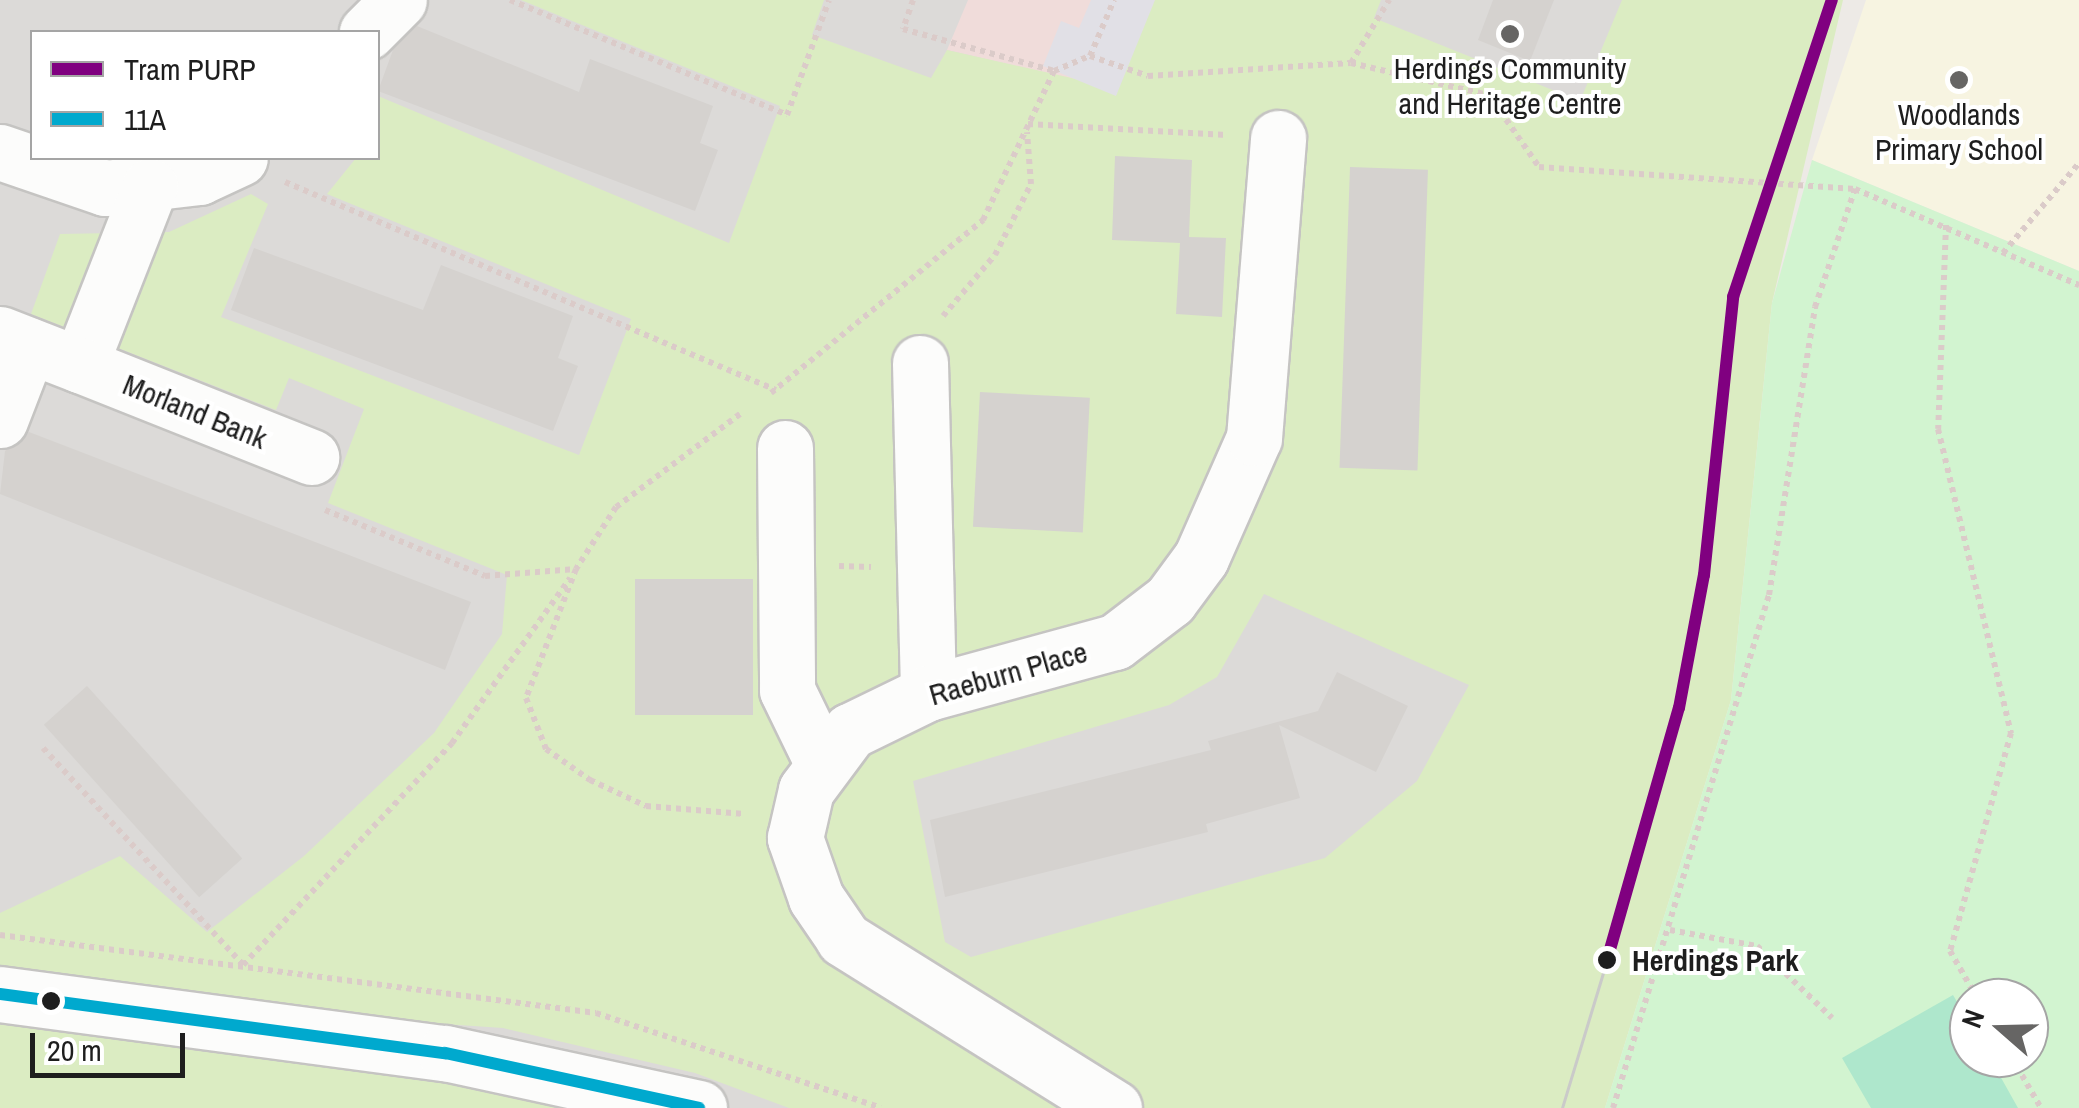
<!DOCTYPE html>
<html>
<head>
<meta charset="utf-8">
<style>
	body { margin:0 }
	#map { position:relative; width:2079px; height:1108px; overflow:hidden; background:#edeae6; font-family:"Archivo Narrow",sans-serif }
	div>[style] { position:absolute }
	.residential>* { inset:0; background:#dcdad8 }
	.commercial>* { inset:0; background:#f0dcda }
	.education>* { inset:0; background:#f7f4e1 }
	.grass>* { inset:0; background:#dbecc2 }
	.park>* { inset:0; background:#d2f4d0 }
	.pitch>* { inset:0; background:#aee7cc }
	.plaza>* { inset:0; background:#e1e0e6 }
	.building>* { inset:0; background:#d5d2cf; transform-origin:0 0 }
	.path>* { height:6px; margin-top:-3px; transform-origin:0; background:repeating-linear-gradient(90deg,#dbcbc9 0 5px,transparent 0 10px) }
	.roads { filter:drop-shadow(2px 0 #c5c4c2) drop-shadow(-2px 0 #c5c4c2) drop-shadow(0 2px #c5c4c2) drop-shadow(0 -2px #c5c4c2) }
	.minor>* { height:55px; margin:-27.5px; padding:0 27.5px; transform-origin:27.5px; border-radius:27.5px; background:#fcfcfb }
	.tram>* { height:2.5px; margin:-1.25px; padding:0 1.25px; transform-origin:1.25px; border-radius:1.25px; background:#cacac9 }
	.bus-1>* { height:12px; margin:-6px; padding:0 6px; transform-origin:6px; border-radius:6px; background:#00a9ce }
	.tram-1>* { height:12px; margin:-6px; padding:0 6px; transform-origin:6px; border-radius:6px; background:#800080 }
	.dots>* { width:28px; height:28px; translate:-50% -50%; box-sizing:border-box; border:5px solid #fff; border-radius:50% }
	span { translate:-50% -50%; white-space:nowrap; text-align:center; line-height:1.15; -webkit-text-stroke:8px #fff; paint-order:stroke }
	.poi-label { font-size:30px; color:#1e1e1e }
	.street-label { font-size:30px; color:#1e1e1e }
	.stop-label { font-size:30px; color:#1e1e1e; font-weight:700 }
	.left { translate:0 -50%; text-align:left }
	.legend { position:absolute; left:30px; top:30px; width:350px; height:130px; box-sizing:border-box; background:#fff; border:2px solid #a5a5a5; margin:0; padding:12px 18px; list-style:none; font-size:30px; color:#1e1e1e }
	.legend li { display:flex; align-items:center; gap:20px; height:50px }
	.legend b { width:50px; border:2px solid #a5a5a5 }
	.north { position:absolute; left:1949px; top:978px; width:100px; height:100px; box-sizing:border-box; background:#fff; border:2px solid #a5a5a5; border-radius:50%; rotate:290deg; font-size:28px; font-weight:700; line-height:40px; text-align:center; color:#1e1e1e }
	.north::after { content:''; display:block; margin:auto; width:35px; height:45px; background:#666564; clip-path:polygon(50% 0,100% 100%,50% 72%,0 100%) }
	.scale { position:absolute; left:30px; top:1033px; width:155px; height:45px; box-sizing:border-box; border:5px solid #1e1e1e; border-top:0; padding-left:12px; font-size:30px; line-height:35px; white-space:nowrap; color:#1e1e1e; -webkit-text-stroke:8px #fff; paint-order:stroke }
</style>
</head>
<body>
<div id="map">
	<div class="residential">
		<i style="clip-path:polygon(evenodd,0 0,1810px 0,1538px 1108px,440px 1108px,0 1035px,0 0,32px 32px,378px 32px,378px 158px,32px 158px,32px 32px)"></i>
	</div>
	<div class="commercial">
		<i style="clip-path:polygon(968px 0,1139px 0,1103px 86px,947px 50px)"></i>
	</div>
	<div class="education">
		<i style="clip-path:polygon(1866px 0,2079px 0,2079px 271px,1812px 160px)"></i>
	</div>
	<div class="grass">
		<i style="clip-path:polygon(evenodd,521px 0,824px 0,812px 35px,931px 78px,947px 50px,1103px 85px,1139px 0,1381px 0,1374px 18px,1580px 101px,1622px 0,1843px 0,1772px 303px,1731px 700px,1605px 1108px,789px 1108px,695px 1073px,503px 1028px,385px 1020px,575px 1108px,0 1108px,0 913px,120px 856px,207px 932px,304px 856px,434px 733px,502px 634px,507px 575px,328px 503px,364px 409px,289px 378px,276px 410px,31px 314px,60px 234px,169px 232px,251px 194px,268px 204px,221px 317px,579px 455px,631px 319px,327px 194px,356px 158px,378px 158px,378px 96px,729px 243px,780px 106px,521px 0,1264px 594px,1469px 685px,1417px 781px,1325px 858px,971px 957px,945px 942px,913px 781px,1169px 705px,1217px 677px,1264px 594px)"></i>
	</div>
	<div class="park">
		<i style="clip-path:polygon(evenodd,1812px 160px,2079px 271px,2079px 1108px,1605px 1108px,1731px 700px,1772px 303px,1812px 160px,1969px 998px,2029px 998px,2029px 1058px,1969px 1058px,1969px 998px)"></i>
	</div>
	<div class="pitch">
		<i style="clip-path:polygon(1953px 995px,1969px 1022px,1969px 1058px,1990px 1058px,2018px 1108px,1871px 1108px,1842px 1058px)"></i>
	</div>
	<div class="plaza">
		<i style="clip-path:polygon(1091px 0,1155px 0,1116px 96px,1043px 66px,1061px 21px,1079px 28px)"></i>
	</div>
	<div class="building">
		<i style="clip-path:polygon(1493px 0,1554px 0,1530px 61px,1478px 40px)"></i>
		<i style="clip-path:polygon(417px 26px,579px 92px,590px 59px,713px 106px,700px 143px,718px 150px,695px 211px,378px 91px,393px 50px)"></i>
		<i style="clip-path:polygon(1115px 156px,1192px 160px,1189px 237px,1226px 238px,1222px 317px,1176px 314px,1180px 243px,1112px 240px)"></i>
		<i style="left:1350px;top:167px;width:78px;height:301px;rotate:2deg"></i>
		<i style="clip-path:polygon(254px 248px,423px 310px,441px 265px,573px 316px,558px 358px,578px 366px,553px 431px,231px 310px)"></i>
		<i style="left:980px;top:392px;width:110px;height:135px;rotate:3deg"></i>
		<i style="clip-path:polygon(29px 432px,471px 602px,445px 670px,0 494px,5px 451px)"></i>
		<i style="left:635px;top:579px;width:118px;height:136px"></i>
		<i style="clip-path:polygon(1337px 672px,1408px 706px,1376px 772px,1279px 725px,1300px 798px,1206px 824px,1208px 832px,945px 897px,930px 820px,1211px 750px,1208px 741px,1318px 711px)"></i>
		<i style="left:87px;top:686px;width:232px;height:58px;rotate:48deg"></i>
	</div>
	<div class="path">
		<i style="left:510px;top:0;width:300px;rotate:22.5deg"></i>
		<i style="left:787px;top:115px;width:122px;rotate:-69.9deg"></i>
		<i style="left:913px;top:0;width:31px;rotate:109deg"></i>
		<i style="left:903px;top:29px;width:157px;rotate:15.5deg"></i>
		<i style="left:1090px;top:56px;width:61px;rotate:19deg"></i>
		<i style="left:1148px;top:76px;width:203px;rotate:-3.7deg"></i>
		<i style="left:1351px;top:63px;width:142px;rotate:13.1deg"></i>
		<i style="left:1489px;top:95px;width:88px;rotate:55.2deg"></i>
		<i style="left:1539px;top:167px;width:317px;rotate:4deg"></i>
		<i style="left:1855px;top:189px;width:244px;rotate:23.2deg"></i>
		<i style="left:1351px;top:63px;width:74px;rotate:-58.9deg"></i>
		<i style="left:1028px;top:124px;width:199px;rotate:3.2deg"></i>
		<i style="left:285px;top:182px;width:533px;rotate:22.96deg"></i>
		<i style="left:1946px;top:225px;width:204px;rotate:92.2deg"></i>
		<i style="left:1938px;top:429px;width:313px;rotate:76.5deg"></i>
		<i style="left:2011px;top:733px;width:226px;rotate:105.6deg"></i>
		<i style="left:1950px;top:951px;width:54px;rotate:60.1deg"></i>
		<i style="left:2003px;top:253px;width:118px;rotate:-49.8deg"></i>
		<i style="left:943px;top:316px;width:80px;rotate:-49.6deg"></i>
		<i style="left:995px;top:255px;width:80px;rotate:-63.1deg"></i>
		<i style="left:1031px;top:184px;width:52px;rotate:-94.4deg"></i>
		<i style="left:771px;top:393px;width:274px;rotate:-39.2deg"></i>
		<i style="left:983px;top:220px;width:165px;rotate:-64.5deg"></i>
		<i style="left:1054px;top:71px;width:39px;rotate:-23deg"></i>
		<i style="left:1090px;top:56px;width:61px;rotate:-66.8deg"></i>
		<i style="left:740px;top:414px;width:155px;rotate:143.1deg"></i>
		<i style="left:616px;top:507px;width:74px;rotate:122.8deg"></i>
		<i style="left:576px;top:569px;width:138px;rotate:111.2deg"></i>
		<i style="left:526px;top:698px;width:55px;rotate:68.6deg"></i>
		<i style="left:546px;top:749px;width:54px;rotate:35.2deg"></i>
		<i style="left:590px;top:780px;width:62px;rotate:24.9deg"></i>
		<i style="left:646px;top:806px;width:99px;rotate:4.6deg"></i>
		<i style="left:325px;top:510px;width:173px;rotate:22.4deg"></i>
		<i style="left:485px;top:576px;width:91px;rotate:-4.4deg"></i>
		<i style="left:839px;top:566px;width:32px;rotate:2deg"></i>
		<i style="left:43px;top:748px;width:294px;rotate:47.3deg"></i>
		<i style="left:1670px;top:930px;width:88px;rotate:10.4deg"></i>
		<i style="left:1757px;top:946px;width:104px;rotate:43.8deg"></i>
		<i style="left:0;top:935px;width:601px;rotate:7.46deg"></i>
		<i style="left:596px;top:1013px;width:300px;rotate:18.4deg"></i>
		<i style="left:243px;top:965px;width:305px;rotate:-46.7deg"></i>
		<i style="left:452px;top:743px;width:203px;rotate:-54.4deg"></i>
		<i style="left:2012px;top:1058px;width:58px;rotate:59.9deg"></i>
		<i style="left:1613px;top:1108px;width:536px;rotate:-73.09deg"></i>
		<i style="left:1769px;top:595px;width:292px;rotate:-80.9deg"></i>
		<i style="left:1815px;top:307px;width:125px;rotate:-71.3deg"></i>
	</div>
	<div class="roads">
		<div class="minor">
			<i style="left:367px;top:32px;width:45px;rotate:-45deg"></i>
			<i style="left:0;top:152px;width:111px;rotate:18.9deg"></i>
			<i style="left:105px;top:188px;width:95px;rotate:-6.7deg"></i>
			<i style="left:199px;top:177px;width:45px;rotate:-24.9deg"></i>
			<i style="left:150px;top:186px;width:192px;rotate:111.4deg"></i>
			<i style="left:80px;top:365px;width:249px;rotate:21.7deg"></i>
			<i style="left:0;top:334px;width:86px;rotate:21.2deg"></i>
			<i style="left:920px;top:363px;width:330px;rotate:88.6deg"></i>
			<i style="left:0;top:420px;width:80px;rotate:-68.9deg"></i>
			<i style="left:785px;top:448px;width:242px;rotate:89.5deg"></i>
			<i style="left:787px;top:690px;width:80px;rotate:64.1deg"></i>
			<i style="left:0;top:994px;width:449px;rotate:7.6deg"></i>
			<i style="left:445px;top:1053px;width:260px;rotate:12.2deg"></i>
			<i style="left:1114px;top:1108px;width:319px;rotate:-148deg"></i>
			<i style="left:844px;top:939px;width:50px;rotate:-124.3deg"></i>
			<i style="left:816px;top:898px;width:64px;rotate:-109.3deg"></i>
			<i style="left:795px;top:838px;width:49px;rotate:-77.1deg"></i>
			<i style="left:806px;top:790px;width:74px;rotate:-53.3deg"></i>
			<i style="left:850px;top:731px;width:87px;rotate:-26deg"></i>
			<i style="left:928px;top:693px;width:194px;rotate:-15.3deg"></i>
			<i style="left:1115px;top:642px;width:69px;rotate:-37.4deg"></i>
			<i style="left:1170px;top:600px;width:52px;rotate:-53.6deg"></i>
			<i style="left:1201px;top:558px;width:131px;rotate:-66.2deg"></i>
			<i style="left:1254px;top:438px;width:301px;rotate:-85.4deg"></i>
		</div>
	</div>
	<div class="tram">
		<i style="left:1562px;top:1108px;width:155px;rotate:-73.1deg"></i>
	</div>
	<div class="bus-1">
		<i style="left:0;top:994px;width:449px;rotate:7.6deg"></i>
		<i style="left:445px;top:1053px;width:260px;rotate:12.2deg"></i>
	</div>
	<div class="tram-1">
		<i style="left:1607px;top:960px;width:262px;rotate:-74.1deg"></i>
		<i style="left:1679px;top:708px;width:135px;rotate:-79.4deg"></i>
		<i style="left:1704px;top:575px;width:280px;rotate:-84deg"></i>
		<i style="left:1733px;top:297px;width:313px;rotate:-71.6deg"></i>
	</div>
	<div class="dots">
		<i style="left:1510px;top:34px;background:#666564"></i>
		<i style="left:1959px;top:80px;background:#666564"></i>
		<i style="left:1607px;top:960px;background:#1e1e1e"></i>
		<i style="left:51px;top:1001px;background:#1e1e1e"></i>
	</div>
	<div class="poi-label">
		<span style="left:1510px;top:85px">Herdings Community<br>and Heritage Centre</span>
		<span style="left:1959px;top:131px">Woodlands<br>Primary School</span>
	</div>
	<div class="street-label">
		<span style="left:195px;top:411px;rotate:22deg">Morland Bank</span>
		<span style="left:1008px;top:673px;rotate:-16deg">Raeburn Place</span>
	</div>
	<div class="stop-label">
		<span class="left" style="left:1632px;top:960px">Herdings Park</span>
	</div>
	<ul class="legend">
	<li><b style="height:12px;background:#800080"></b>Tram PURP</li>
	<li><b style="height:12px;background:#00a9ce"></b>11A</li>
	</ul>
	<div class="north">N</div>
	<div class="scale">20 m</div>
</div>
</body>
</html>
